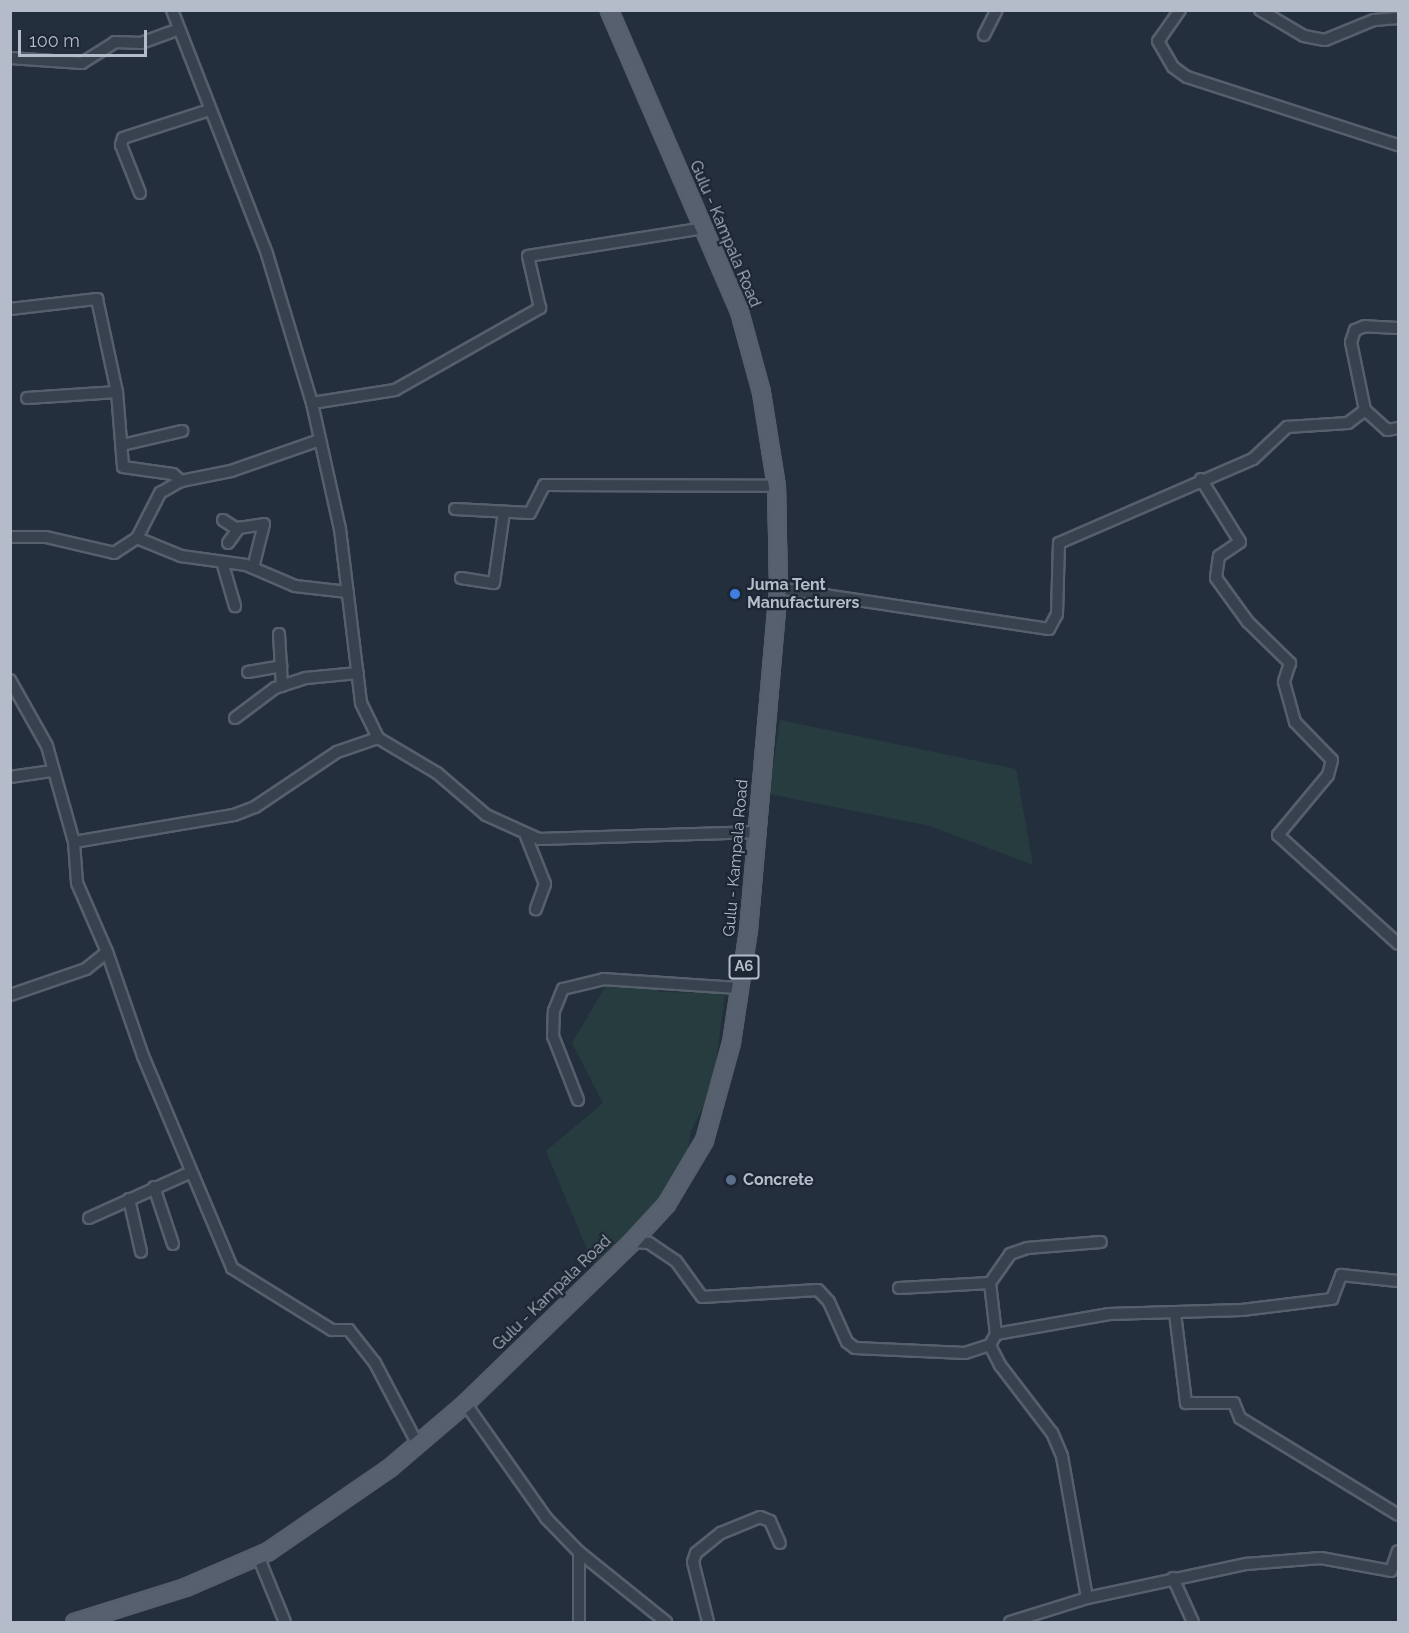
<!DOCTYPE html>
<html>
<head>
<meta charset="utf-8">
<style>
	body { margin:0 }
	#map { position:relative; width:1409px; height:1633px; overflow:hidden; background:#242f3e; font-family:Raleway,sans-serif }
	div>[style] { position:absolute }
	.green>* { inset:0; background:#263c3f }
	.roads { filter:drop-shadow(2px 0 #565f6c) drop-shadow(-2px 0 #565f6c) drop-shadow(0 2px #565f6c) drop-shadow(0 -2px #565f6c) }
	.street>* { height:10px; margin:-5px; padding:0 5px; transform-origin:5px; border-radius:5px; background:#38414e }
	.primary>* { height:15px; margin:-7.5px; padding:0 7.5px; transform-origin:7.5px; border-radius:7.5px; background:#56606e }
	.dots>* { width:16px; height:16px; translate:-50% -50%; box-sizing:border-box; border:3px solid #1d2633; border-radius:50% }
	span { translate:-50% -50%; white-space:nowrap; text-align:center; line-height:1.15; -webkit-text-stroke:4.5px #1d2633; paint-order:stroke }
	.shield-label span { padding:2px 4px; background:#1d2633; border:2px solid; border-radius:4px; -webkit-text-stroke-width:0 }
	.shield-label { font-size:15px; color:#b4bcc9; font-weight:700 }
	.street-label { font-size:16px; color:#b4bcc9 }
	.poi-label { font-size:16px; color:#b4bcc9; font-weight:700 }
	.left { translate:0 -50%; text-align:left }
	.frame { position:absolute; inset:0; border:12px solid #b4bcc9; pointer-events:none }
	.scale { position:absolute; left:18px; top:30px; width:129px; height:27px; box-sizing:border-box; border:3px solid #b4bcc9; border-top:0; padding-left:8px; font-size:18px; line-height:21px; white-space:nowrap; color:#b4bcc9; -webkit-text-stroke:4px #1d2633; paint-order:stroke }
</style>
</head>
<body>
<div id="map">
	<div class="green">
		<i style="clip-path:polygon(780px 720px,1016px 769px,1033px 865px,930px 826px,769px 794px)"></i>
		<i style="clip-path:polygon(607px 984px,657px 986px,659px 992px,725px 993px,713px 1087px,691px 1131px,686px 1160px,651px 1213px,596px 1271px,546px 1151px,603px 1103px,572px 1043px)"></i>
	</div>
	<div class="roads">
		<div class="street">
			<i style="left:172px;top:10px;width:262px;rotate:68.7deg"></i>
			<i style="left:267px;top:254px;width:156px;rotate:73.2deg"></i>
			<i style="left:312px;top:403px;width:129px;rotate:77.5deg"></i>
			<i style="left:340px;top:529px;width:175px;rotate:83.1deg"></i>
			<i style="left:361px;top:703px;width:39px;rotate:64deg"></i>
			<i style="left:378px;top:738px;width:69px;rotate:30.7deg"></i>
			<i style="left:437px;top:773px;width:65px;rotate:40.6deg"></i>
			<i style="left:486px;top:815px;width:58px;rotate:24.4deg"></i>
			<i style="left:539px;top:839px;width:220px;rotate:-1.8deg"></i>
			<i style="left:1180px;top:10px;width:38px;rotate:125deg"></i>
			<i style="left:1158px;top:41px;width:30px;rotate:60deg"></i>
			<i style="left:1173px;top:67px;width:17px;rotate:36deg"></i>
			<i style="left:1187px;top:77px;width:222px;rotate:17.9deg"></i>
			<i style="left:1260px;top:10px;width:51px;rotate:30.6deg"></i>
			<i style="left:1304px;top:36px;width:21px;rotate:11deg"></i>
			<i style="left:1325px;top:40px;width:53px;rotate:-22.2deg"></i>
			<i style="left:1374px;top:20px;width:24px;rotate:-5deg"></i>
			<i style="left:984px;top:35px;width:28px;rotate:-63deg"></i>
			<i style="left:10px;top:58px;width:72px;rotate:4deg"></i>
			<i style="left:82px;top:63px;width:39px;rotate:-32deg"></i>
			<i style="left:115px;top:42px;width:26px;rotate:2deg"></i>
			<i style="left:141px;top:43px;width:40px;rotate:-20.2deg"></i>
			<i style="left:140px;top:193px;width:52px;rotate:-111.6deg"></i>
			<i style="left:121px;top:145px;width:7px;rotate:-74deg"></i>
			<i style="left:123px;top:138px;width:90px;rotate:-18deg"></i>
			<i style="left:10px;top:309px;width:88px;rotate:-6.6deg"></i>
			<i style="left:97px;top:299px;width:95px;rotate:77.9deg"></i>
			<i style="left:1398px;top:328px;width:33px;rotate:-177deg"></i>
			<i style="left:1365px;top:326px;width:11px;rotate:158deg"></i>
			<i style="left:1355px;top:330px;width:13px;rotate:108deg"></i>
			<i style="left:1351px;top:342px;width:69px;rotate:78.4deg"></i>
			<i style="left:1365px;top:410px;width:30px;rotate:42deg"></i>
			<i style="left:1387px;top:430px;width:11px;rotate:-10deg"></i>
			<i style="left:27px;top:398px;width:90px;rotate:-3.8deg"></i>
			<i style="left:117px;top:392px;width:75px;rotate:85.4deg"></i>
			<i style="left:123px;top:467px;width:50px;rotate:8deg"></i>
			<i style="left:173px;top:474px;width:11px;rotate:41deg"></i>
			<i style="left:312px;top:403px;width:84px;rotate:-8.9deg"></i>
			<i style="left:395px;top:390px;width:167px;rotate:-29.5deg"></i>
			<i style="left:540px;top:308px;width:53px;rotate:-103deg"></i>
			<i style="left:528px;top:256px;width:178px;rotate:-9deg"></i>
			<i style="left:122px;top:445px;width:62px;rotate:-13.1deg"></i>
			<i style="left:1201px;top:479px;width:74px;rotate:58.2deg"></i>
			<i style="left:1240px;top:542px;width:25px;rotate:146deg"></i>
			<i style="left:1219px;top:556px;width:22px;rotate:98deg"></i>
			<i style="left:1216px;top:578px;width:54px;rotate:54deg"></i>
			<i style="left:1248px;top:622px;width:59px;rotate:44.3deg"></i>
			<i style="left:1290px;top:663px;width:20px;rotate:108deg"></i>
			<i style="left:1284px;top:682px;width:41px;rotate:74.6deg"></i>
			<i style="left:1295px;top:722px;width:53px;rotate:45.8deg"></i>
			<i style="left:1332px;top:760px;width:16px;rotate:105deg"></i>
			<i style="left:1328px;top:775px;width:78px;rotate:129.8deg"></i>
			<i style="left:1278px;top:835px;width:162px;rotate:42.2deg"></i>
			<i style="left:455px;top:509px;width:75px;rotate:3.1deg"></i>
			<i style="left:530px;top:513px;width:31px;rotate:-63deg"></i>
			<i style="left:544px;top:485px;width:232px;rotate:0.2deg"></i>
			<i style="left:223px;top:520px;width:17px;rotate:33deg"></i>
			<i style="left:10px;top:537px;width:36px"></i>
			<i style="left:46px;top:537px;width:70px;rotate:13.2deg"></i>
			<i style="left:114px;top:553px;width:27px;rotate:-33deg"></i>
			<i style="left:137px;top:538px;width:51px;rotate:-62.9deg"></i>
			<i style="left:160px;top:493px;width:24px;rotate:-30deg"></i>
			<i style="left:181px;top:481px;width:51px;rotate:-11.3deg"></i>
			<i style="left:231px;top:471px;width:91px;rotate:-19.2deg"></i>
			<i style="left:137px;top:538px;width:48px;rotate:22.2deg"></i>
			<i style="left:181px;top:556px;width:66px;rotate:7.9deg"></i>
			<i style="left:246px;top:565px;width:53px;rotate:23.2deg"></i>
			<i style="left:295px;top:586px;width:53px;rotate:6.5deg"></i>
			<i style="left:228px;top:543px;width:19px;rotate:-54deg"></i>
			<i style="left:239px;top:528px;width:25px;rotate:-9deg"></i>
			<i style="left:264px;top:524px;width:45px;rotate:104deg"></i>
			<i style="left:223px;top:565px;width:43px;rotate:73.7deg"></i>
			<i style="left:461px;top:578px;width:33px;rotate:9deg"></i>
			<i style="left:494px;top:583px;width:72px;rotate:-82deg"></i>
			<i style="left:778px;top:588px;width:274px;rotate:8.6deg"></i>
			<i style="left:1049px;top:629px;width:17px;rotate:-62deg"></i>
			<i style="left:1057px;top:614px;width:71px;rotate:-88.4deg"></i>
			<i style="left:1059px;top:543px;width:211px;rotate:-23.4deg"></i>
			<i style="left:1253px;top:459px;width:47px;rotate:-43.3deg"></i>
			<i style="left:1287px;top:427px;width:61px;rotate:-3.8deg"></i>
			<i style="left:1348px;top:423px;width:21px;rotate:-37deg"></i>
			<i style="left:279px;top:634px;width:52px;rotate:86.7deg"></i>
			<i style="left:248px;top:672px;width:34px;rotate:-10deg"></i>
			<i style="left:10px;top:680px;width:76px;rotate:60.7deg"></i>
			<i style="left:47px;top:746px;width:100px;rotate:74.3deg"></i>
			<i style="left:74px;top:842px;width:41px;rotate:85.8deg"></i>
			<i style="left:77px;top:883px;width:75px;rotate:66.5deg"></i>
			<i style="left:107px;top:952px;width:27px;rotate:141deg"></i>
			<i style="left:86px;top:969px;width:80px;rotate:161.1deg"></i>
			<i style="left:235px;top:718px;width:50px;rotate:-36.9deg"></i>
			<i style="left:275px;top:688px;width:33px;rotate:-18deg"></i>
			<i style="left:306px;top:678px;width:52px;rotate:-5.5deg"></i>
			<i style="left:10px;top:777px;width:41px;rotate:-8.3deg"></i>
			<i style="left:526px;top:836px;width:52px;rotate:68.4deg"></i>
			<i style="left:545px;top:884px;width:27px;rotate:110deg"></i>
			<i style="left:74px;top:842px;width:162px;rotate:-9.6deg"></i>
			<i style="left:234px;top:815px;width:22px;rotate:-21deg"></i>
			<i style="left:255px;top:807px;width:99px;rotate:-33.9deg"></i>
			<i style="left:337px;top:752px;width:43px;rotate:-18.9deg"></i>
			<i style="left:107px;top:952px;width:110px;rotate:70.9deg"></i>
			<i style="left:143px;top:1056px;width:230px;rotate:67.2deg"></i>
			<i style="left:232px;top:1268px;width:118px;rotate:31.8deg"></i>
			<i style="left:332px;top:1330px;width:17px"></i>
			<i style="left:349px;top:1330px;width:42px;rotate:51.8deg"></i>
			<i style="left:375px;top:1363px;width:93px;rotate:62.3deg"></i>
			<i style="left:578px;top:1100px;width:69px;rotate:-111.3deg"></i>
			<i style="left:553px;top:1036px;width:25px;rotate:-88deg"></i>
			<i style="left:554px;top:1011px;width:24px;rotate:-68deg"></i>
			<i style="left:563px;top:989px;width:42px;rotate:-13.7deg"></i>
			<i style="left:604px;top:979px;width:137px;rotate:3.8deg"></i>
			<i style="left:154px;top:1187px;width:60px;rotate:71.6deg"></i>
			<i style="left:129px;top:1199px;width:54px;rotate:77.2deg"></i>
			<i style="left:89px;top:1218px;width:110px;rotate:-24.2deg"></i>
			<i style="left:631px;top:1242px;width:18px;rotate:3deg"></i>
			<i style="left:649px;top:1243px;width:32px;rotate:34deg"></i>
			<i style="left:676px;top:1261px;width:44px;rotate:54.2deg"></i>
			<i style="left:702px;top:1297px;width:116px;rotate:-3.5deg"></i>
			<i style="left:818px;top:1290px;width:16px;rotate:47deg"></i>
			<i style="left:829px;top:1302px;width:44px;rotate:65.8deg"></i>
			<i style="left:847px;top:1342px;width:10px;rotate:37deg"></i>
			<i style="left:855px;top:1348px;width:110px;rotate:2.6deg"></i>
			<i style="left:965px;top:1353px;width:26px;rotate:-18deg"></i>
			<i style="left:899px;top:1288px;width:91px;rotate:-3.1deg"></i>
			<i style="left:1175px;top:1313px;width:91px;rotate:83deg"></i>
			<i style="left:1186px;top:1403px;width:48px"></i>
			<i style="left:1234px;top:1403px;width:16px;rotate:68deg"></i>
			<i style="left:1240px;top:1418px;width:185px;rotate:31.5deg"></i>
			<i style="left:996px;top:1334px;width:51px;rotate:-96.7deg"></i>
			<i style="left:990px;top:1283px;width:35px;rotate:-55deg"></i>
			<i style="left:1010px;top:1254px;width:18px;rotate:-19deg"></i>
			<i style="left:1027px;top:1248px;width:74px;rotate:-4.6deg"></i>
			<i style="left:465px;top:1403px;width:141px;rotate:54.8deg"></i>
			<i style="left:546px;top:1518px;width:47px;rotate:45.9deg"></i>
			<i style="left:579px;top:1552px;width:112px;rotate:38.8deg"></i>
			<i style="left:258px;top:1556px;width:71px;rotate:67.8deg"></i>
			<i style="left:1173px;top:1578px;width:48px;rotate:65.6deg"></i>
			<i style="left:1087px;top:1598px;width:144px;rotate:-100deg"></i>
			<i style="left:1062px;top:1456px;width:25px;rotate:-113deg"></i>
			<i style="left:1052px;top:1433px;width:86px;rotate:-127.4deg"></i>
			<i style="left:1000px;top:1365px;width:22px;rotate:-117deg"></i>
			<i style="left:990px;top:1345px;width:13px;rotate:-61deg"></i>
			<i style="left:996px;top:1334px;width:115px;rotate:-10deg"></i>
			<i style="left:1109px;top:1314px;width:133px;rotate:-1.7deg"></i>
			<i style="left:1242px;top:1310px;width:91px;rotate:-7deg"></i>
			<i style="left:1332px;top:1299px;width:26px;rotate:-69deg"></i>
			<i style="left:1341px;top:1275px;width:57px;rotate:6deg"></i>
			<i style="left:579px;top:1622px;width:70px;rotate:-90deg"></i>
			<i style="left:708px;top:1622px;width:62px;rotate:-104deg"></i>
			<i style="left:693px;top:1562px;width:9px;rotate:-72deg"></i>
			<i style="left:696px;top:1553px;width:32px;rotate:-39deg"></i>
			<i style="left:721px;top:1533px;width:42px;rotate:-22.3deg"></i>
			<i style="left:760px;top:1517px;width:11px;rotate:22deg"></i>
			<i style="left:770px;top:1521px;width:24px;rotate:66deg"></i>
			<i style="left:1010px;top:1622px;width:81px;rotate:-17.3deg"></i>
			<i style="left:1087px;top:1598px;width:163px;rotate:-12.1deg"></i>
			<i style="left:1246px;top:1564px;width:75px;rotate:-4.6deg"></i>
			<i style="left:1321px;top:1558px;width:71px;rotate:10.5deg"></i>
			<i style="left:1391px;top:1571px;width:21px;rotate:-71deg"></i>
		</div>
		<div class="primary">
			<i style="left:74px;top:1622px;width:116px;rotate:-17.5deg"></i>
			<i style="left:185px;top:1587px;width:90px;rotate:-23.4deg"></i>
			<i style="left:268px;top:1551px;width:148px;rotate:-34.5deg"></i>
			<i style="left:390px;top:1467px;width:99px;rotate:-40.5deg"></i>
			<i style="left:465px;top:1403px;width:231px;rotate:-44.1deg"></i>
			<i style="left:631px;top:1242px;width:52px;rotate:-47.4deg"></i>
			<i style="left:666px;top:1204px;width:74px;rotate:-59.3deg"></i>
			<i style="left:704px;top:1140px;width:102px;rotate:-74.6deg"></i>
			<i style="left:731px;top:1042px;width:113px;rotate:-81.4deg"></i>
			<i style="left:748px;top:930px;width:343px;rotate:-85deg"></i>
			<i style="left:778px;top:588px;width:102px;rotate:-91.1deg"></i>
			<i style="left:776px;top:486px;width:95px;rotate:-99.1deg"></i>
			<i style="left:761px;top:392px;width:84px;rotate:-105.2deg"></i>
			<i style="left:739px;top:311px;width:328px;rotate:-113.4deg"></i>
		</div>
	</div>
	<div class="dots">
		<i style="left:735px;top:594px;background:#3f7fe0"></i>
		<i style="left:731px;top:1180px;background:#5c6f8a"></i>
	</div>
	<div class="shield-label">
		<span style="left:744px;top:967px">A6</span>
	</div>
	<div class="street-label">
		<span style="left:725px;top:234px;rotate:67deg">Gulu - Kampala Road</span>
		<span style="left:736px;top:858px;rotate:-85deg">Gulu - Kampala Road</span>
		<span style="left:552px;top:1293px;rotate:-44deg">Gulu - Kampala Road</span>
	</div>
	<div class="poi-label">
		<span class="left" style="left:747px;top:594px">Juma Tent<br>Manufacturers</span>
		<span class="left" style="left:743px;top:1180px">Concrete</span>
	</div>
	<div class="frame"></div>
	<div class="scale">100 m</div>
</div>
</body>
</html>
